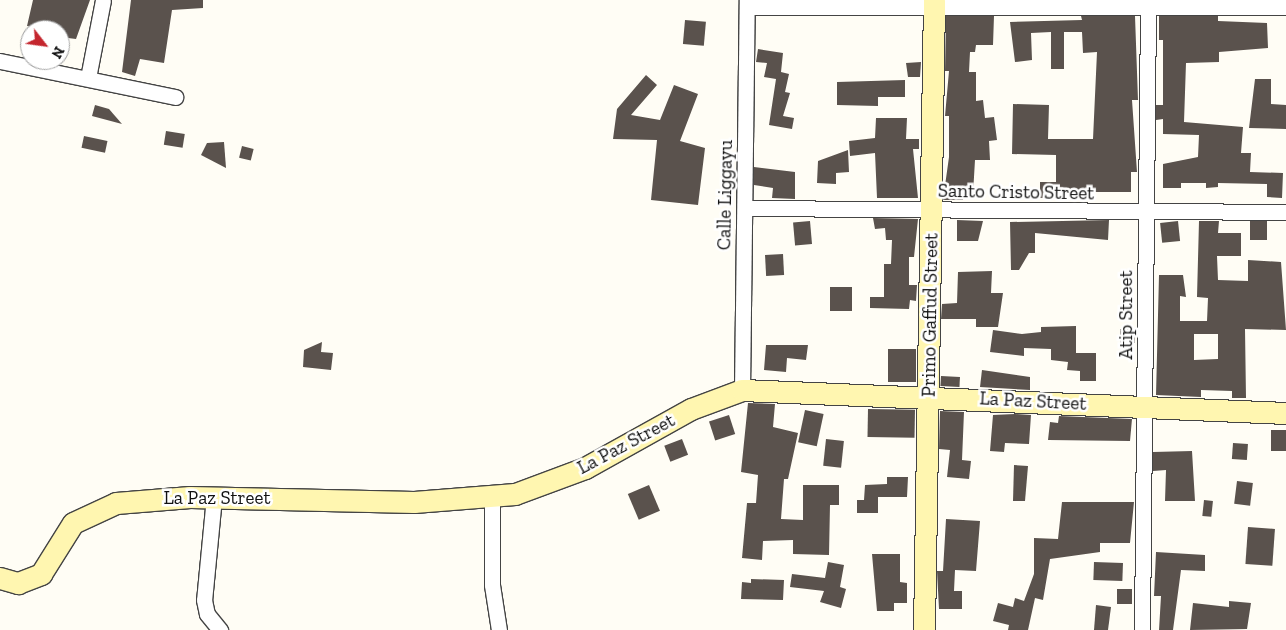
<!DOCTYPE html>
<html>
<head>
<meta charset="utf-8">
<style>
	body { margin:0 }
	#map { position:relative; width:1286px; height:630px; overflow:hidden; background:#fffdf5; font-family:"Zilla Slab",serif }
	div>[style] { position:absolute }
	.building>* { inset:0; background:#5a524d; transform-origin:0 0 }
	.roads { filter:drop-shadow(1px 0 #444) drop-shadow(-1px 0 #444) drop-shadow(0 1px #444) drop-shadow(0 -1px #444) }
	.street>* { height:15px; margin:-7.5px; padding:0 7.5px; transform-origin:7.5px; border-radius:7.5px; background:#fff }
	.secondary>* { height:21px; margin:-10.5px; padding:0 10.5px; transform-origin:10.5px; border-radius:10.5px; background:#fff6b0 }
	span { translate:-50% -50%; white-space:nowrap; text-align:center; line-height:1.15; -webkit-text-stroke:5px #fff; paint-order:stroke }
	.street-label { font-size:19px; color:#111 }
	.north { position:absolute; left:20px; top:20px; width:50px; height:50px; box-sizing:border-box; background:#fff; border:1px solid #a0a0a0; border-radius:50%; rotate:120deg; font-size:14px; font-weight:700; line-height:20px; text-align:center; color:#111 }
	.north::after { content:''; display:block; margin:auto; width:18px; height:22px; background:#c4262e; clip-path:polygon(50% 0,100% 100%,50% 72%,0 100%) }
</style>
</head>
<body>
<div id="map">
	<div class="building">
		<i style="clip-path:polygon(33px 0,90px 0,76px 39px,60px 37px,60px 30px,27px 26px)"></i>
		<i style="clip-path:polygon(131px 0,203px 0,203px 8px,172px 10px,164px 63px,140px 59px,135px 76px,122px 72px)"></i>
		<i style="clip-path:polygon(946px 16px,994px 16px,993px 45px,976px 45px,975px 52px,970px 52px,969px 72px,976px 72px,976px 101px,983px 100px,985px 118px,994px 117px,997px 140px,989px 141px,990px 160px,975px 160px,973px 194px,963px 194px,963px 200px,943px 200px,949px 157px,949px 116px,945px 116px,949px 71px,945px 71px)"></i>
		<i style="clip-path:polygon(1081px 16px,1135px 16px,1138px 100px,1132px 100px,1137px 172px,1131px 172px,1131px 192px,1055px 192px,1055px 198px,1040px 198px,1040px 182px,1056px 182px,1056px 155px,1012px 154px,1013px 104px,1049px 105px,1048px 139px,1093px 139px,1097px 52px,1083px 53px,1082px 32px,1064px 32px,1064px 69px,1051px 69px,1051px 32px,1031px 33px,1032px 60px,1015px 62px,1010px 22px,1082px 20px)"></i>
		<i style="clip-path:polygon(1159px 16px,1218px 16px,1218px 21px,1267px 23px,1268px 48px,1219px 52px,1219px 62px,1186px 63px,1184px 122px,1243px 127px,1241px 153px,1251px 153px,1250px 172px,1283px 173px,1282px 198px,1267px 197px,1267px 184px,1218px 183px,1218px 187px,1206px 188px,1206px 183px,1181px 183px,1181px 188px,1163px 188px,1163px 164px,1198px 157px,1199px 135px,1163px 134px,1163px 119px,1156px 120px,1156px 105px,1163px 105px,1163px 40px,1159px 40px)"></i>
		<i style="left:685px;top:20px;width:21px;height:24px;rotate:5deg"></i>
		<i style="clip-path:polygon(758px 49px,783px 53px,781px 72px,789px 74px,785px 92px,790px 93px,783px 116px,794px 118px,792px 129px,769px 125px,776px 79px,764px 77px,767px 63px,756px 62px)"></i>
		<i style="clip-path:polygon(921px 62px,920px 77px,908px 77px,906px 63px)"></i>
		<i style="clip-path:polygon(646px 75px,657px 85px,631px 115px,660px 120px,674px 85px,698px 94px,680px 141px,705px 148px,698px 205px,651px 200px,657px 140px,613px 139px,617px 109px)"></i>
		<i style="clip-path:polygon(1255px 79px,1271px 79px,1271px 104px,1286px 105px,1286px 129px,1249px 128px)"></i>
		<i style="clip-path:polygon(905px 80px,905px 97px,878px 97px,878px 106px,837px 105px,837px 82px)"></i>
		<i style="clip-path:polygon(95px 105px,109px 109px,122px 124px,92px 116px)"></i>
		<i style="clip-path:polygon(876px 118px,907px 118px,906px 139px,919px 139px,919px 149px,913px 149px,918px 198px,877px 198px,875px 153px,850px 156px,849px 141px,875px 138px)"></i>
		<i style="left:166px;top:131px;width:19px;height:14px;rotate:9deg"></i>
		<i style="left:84px;top:136px;width:24px;height:12px;rotate:12deg"></i>
		<i style="clip-path:polygon(224px 142px,226px 168px,201px 155px,207px 143px)"></i>
		<i style="left:242px;top:146px;width:12px;height:12px;rotate:14deg"></i>
		<i style="clip-path:polygon(848px 150px,849px 172px,836px 173px,836px 184px,817px 183px,818px 161px)"></i>
		<i style="clip-path:polygon(754px 167px,795px 172px,795px 199px,772px 198px,773px 188px,754px 185px)"></i>
		<i style="clip-path:polygon(873px 218px,918px 219px,914px 257px,909px 257px,909px 285px,917px 285px,916px 301px,910px 300px,909px 309px,870px 308px,870px 297px,884px 297px,884px 264px,891px 264px,892px 240px,886px 240px,885px 228px,875px 229px)"></i>
		<i style="clip-path:polygon(957px 220px,983px 221px,978px 241px,957px 241px)"></i>
		<i style="clip-path:polygon(1109px 220px,1108px 240px,1035px 233px,1035px 253px,1029px 253px,1019px 270px,1011px 270px,1010px 222px)"></i>
		<i style="left:810px;top:221px;width:23px;height:17px;rotate:85deg"></i>
		<i style="left:1178px;top:221px;width:20px;height:18px;rotate:84deg"></i>
		<i style="clip-path:polygon(evenodd,1199px 221px,1219px 221px,1218px 233px,1241px 233px,1241px 256px,1217px 256px,1218px 280px,1248px 281px,1248px 260px,1281px 262px,1286px 330px,1245px 329px,1246px 398px,1232px 398px,1232px 391px,1201px 390px,1201px 397px,1156px 395px,1159px 275px,1183px 275px,1186px 297px,1180px 296px,1180px 321px,1207px 321px,1208px 298px,1197px 297px,1199px 221px,1194px 334px,1218px 334px,1218px 359px,1194px 360px,1194px 334px)"></i>
		<i style="left:1250px;top:221px;width:17px;height:19px"></i>
		<i style="left:783px;top:254px;width:21px;height:18px;rotate:87deg"></i>
		<i style="clip-path:polygon(992px 271px,991px 293px,1003px 293px,998px 327px,976px 327px,976px 319px,941px 319px,942px 304px,957px 303px,958px 272px)"></i>
		<i style="left:830px;top:287px;width:22px;height:24px"></i>
		<i style="clip-path:polygon(1076px 326px,1076px 353px,1096px 353px,1096px 381px,1080px 381px,1080px 371px,1067px 370px,1068px 362px,1051px 360px,1051px 349px,1024px 348px,1024px 356px,990px 352px,993px 330px,1022px 334px,1041px 332px,1041px 327px)"></i>
		<i style="left:1120px;top:329px;width:15px;height:14px"></i>
		<i style="clip-path:polygon(322px 342px,321px 352px,333px 353px,331px 370px,303px 367px,304px 350px)"></i>
		<i style="clip-path:polygon(766px 345px,808px 345px,806px 360px,787px 358px,786px 372px,764px 370px)"></i>
		<i style="left:888px;top:349px;width:28px;height:33px"></i>
		<i style="clip-path:polygon(982px 370px,1030px 377px,1030px 390px,980px 387px)"></i>
		<i style="left:941px;top:376px;width:19px;height:10px;rotate:3deg"></i>
		<i style="clip-path:polygon(748px 403px,775px 404px,773px 427px,798px 433px,788px 479px,784px 479px,781px 519px,803px 520px,803px 485px,839px 485px,839px 505px,830px 505px,829px 555px,793px 554px,793px 540px,763px 541px,762px 560px,742px 558px,747px 503px,756px 503px,758px 475px,741px 472px)"></i>
		<i style="left:868px;top:409px;width:47px;height:28px;rotate:1deg"></i>
		<i style="left:805px;top:410px;width:19px;height:33px;rotate:12deg"></i>
		<i style="clip-path:polygon(940px 411px,964px 412px,962px 460px,971px 461px,969px 479px,947px 477px,950px 450px,939px 449px)"></i>
		<i style="clip-path:polygon(1015px 414px,1031px 415px,1029px 444px,1005px 443px,1004px 452px,990px 451px,993px 415px)"></i>
		<i style="left:729px;top:415px;width:20px;height:21px;rotate:72deg"></i>
		<i style="clip-path:polygon(1059px 416px,1132px 419px,1130px 441px,1048px 440px,1050px 422px,1058px 423px)"></i>
		<i style="left:1271px;top:430px;width:15px;height:21px"></i>
		<i style="left:682px;top:439px;width:17px;height:19px;rotate:69deg"></i>
		<i style="left:826px;top:439px;width:18px;height:27px;rotate:6deg"></i>
		<i style="left:1233px;top:443px;width:15px;height:16px;rotate:4deg"></i>
		<i style="clip-path:polygon(1192px 451px,1195px 501px,1165px 501px,1166px 470px,1153px 471px,1153px 452px)"></i>
		<i style="clip-path:polygon(1014px 465px,1028px 466px,1025px 501px,1013px 501px)"></i>
		<i style="clip-path:polygon(887px 477px,908px 477px,907px 497px,878px 497px,878px 513px,857px 513px,857px 500px,864px 500px,865px 485px,887px 484px)"></i>
		<i style="left:1237px;top:481px;width:16px;height:23px;rotate:7deg"></i>
		<i style="left:649px;top:485px;width:28px;height:23px;rotate:67deg"></i>
		<i style="left:1204px;top:500px;width:9px;height:16px;rotate:6deg"></i>
		<i style="clip-path:polygon(1062px 502px,1134px 502px,1130px 543px,1100px 543px,1100px 552px,1050px 559px,1043px 600px,1035px 598px,1028px 630px,1008px 630px,1009px 625px,993px 621px,998px 603px,1013px 607px,1015px 598px,1024px 601px,1034px 574px,1034px 538px,1058px 539px)"></i>
		<i style="clip-path:polygon(946px 519px,980px 521px,976px 571px,955px 570px,954px 591px,962px 591px,962px 609px,939px 609px,937px 571px,943px 571px)"></i>
		<i style="left:1248px;top:527px;width:27px;height:37px;rotate:4deg"></i>
		<i style="clip-path:polygon(1156px 552px,1205px 555px,1205px 571px,1181px 570px,1173px 630px,1159px 630px,1161px 596px,1154px 596px)"></i>
		<i style="clip-path:polygon(872px 554px,900px 554px,900px 582px,907px 583px,907px 603px,894px 603px,894px 611px,877px 611px)"></i>
		<i style="clip-path:polygon(828px 562px,844px 565px,840px 587px,846px 589px,841px 608px,820px 602px,824px 591px,790px 587px,792px 574px,825px 578px)"></i>
		<i style="left:1094px;top:562px;width:29px;height:18px;rotate:2deg"></i>
		<i style="clip-path:polygon(751px 579px,784px 580px,783px 600px,741px 599px,742px 582px,751px 583px)"></i>
		<i style="left:1117px;top:589px;width:15px;height:15px"></i>
		<i style="clip-path:polygon(1229px 601px,1251px 603px,1247px 629px,1190px 630px,1193px 603px,1229px 607px)"></i>
		<i style="clip-path:polygon(1096px 605px,1111px 607px,1108px 630px,1094px 630px)"></i>
	</div>
	<div class="roads">
		<div class="street">
			<i style="left:747px;top:7px;width:539px"></i>
			<i style="left:0;top:61px;width:179px;rotate:11.6deg"></i>
			<i style="left:88px;top:78px;width:79px;rotate:-79.1deg"></i>
			<i style="left:745px;top:208px;width:541px;rotate:0.42deg"></i>
			<i style="left:742px;top:390px;width:390px;rotate:-89.3deg"></i>
			<i style="left:214px;top:497px;width:103px;rotate:95.5deg"></i>
			<i style="left:204px;top:600px;width:14px;rotate:78deg"></i>
			<i style="left:207px;top:614px;width:21px;rotate:51deg"></i>
			<i style="left:492px;top:498px;width:87px;rotate:90deg"></i>
			<i style="left:492px;top:585px;width:46px;rotate:81.2deg"></i>
			<i style="left:1142px;top:630px;width:630px;rotate:-89.45deg"></i>
		</div>
		<div class="secondary">
			<i style="left:0;top:578px;width:19px;rotate:16deg"></i>
			<i style="left:18px;top:583px;width:25px;rotate:-21deg"></i>
			<i style="left:41px;top:574px;width:60px;rotate:-57.9deg"></i>
			<i style="left:73px;top:523px;width:47px;rotate:-24.9deg"></i>
			<i style="left:116px;top:503px;width:74px;rotate:-4.6deg"></i>
			<i style="left:190px;top:497px;width:224px;rotate:1.3deg"></i>
			<i style="left:414px;top:502px;width:101px;rotate:-4.5deg"></i>
			<i style="left:515px;top:494px;width:75px;rotate:-20.4deg"></i>
			<i style="left:585px;top:468px;width:121px;rotate:-29.1deg"></i>
			<i style="left:691px;top:409px;width:54px;rotate:-20.4deg"></i>
			<i style="left:742px;top:390px;width:544px;rotate:2.42deg"></i>
			<i style="left:924px;top:630px;width:630px;rotate:-89.09deg"></i>
		</div>
	</div>
	<div class="street-label">
		<span style="left:1016px;top:192px;rotate:1deg">Santo Cristo Street</span>
		<span style="left:725px;top:195px;rotate:-89deg">Calle Liggayu</span>
		<span style="left:930px;top:315px;rotate:-89deg">Primo Gaffud Street</span>
		<span style="left:1126px;top:315px;rotate:-90deg">Atip Street</span>
		<span style="left:1033px;top:401px;rotate:3deg">La Paz Street</span>
		<span style="left:626px;top:444px;rotate:-28deg">La Paz Street</span>
		<span style="left:217px;top:498px">La Paz Street</span>
	</div>
	<div class="north">N</div>
</div>
</body>
</html>
